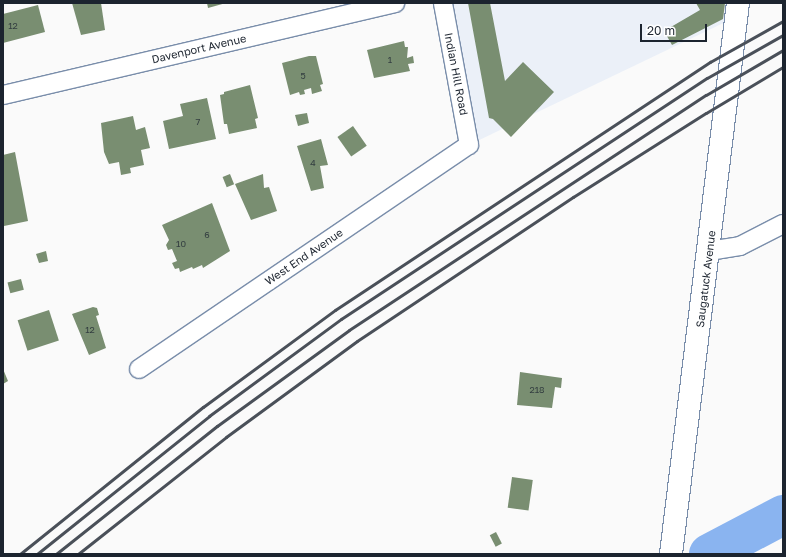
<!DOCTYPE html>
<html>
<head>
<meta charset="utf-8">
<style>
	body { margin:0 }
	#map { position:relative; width:786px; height:557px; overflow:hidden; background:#fafafa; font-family:"Golos Text",sans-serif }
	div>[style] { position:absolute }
	.built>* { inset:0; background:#ebf0f8 }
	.river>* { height:40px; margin:-20px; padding:0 20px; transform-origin:20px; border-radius:20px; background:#8ab4f0 }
	.building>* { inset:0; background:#798e71; transform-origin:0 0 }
	.roads { filter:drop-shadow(1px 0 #798daa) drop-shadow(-1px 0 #798daa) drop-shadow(0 1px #798daa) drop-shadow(0 -1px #798daa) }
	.minor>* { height:18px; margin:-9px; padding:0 9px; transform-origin:9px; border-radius:9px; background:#fff }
	.secondary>* { height:22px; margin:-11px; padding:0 11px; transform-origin:11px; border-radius:11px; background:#fff }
	.rail>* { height:3px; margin:-1.5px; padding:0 1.5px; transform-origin:1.5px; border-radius:1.5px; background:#4a5059 }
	span { translate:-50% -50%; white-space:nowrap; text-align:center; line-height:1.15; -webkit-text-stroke:4px #fff; paint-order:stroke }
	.number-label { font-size:9px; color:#333e40 }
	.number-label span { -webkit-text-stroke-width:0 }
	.street-label { font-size:11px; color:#1c242f }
	.frame { position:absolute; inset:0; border:4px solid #1c242f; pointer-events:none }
	.scale { position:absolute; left:640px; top:24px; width:67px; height:18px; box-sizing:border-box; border:2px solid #1c242f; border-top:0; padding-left:5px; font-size:12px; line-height:14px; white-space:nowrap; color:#1c242f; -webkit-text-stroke:3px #fff; paint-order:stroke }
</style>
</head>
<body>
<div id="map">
	<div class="built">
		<i style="clip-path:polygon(443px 3px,738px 3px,736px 17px,469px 145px)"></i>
	</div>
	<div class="river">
		<i style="left:709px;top:554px;width:84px;rotate:-27.8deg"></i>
	</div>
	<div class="building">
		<i style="clip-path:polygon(72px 3px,101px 3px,105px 30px,81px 35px)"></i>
		<i style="clip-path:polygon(207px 3px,226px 3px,208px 8px)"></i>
		<i style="clip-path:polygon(468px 3px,490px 3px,505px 81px,523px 62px,554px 92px,511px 137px,493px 119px,489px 118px)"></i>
		<i style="clip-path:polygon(696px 3px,725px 3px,723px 19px,672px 45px,664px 31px,700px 10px)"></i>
		<i style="clip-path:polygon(38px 5px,45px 32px,3px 43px,3px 14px)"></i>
		<i style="clip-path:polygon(404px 41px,405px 47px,408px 47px,407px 58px,413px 56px,414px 63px,408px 64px,410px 71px,374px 78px,367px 50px)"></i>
		<i style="clip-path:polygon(309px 56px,316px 56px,323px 84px,320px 85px,322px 91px,312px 94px,311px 88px,304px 90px,305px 94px,300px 95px,299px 92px,290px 95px,282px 63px)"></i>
		<i style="clip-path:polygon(250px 85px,258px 118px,255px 119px,257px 128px,229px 134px,227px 124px,224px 124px,220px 95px,224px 94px,224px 92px)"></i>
		<i style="clip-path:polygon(207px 98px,216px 139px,169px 149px,163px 121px,183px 116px,180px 104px)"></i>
		<i style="clip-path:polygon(307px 113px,309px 123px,298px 126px,295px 115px)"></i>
		<i style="clip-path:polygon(133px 116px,136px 130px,145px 127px,150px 148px,141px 150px,144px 165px,130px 168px,131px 173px,121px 175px,119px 162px,109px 164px,104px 152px,101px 123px)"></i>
		<i style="left:353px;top:126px;width:24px;height:19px;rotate:55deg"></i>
		<i style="clip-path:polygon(321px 139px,328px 165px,320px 166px,324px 188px,311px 191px,297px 146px)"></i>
		<i style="clip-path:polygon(15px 152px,28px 221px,4px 226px,3px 155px)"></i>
		<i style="left:230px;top:174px;width:11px;height:8px;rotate:68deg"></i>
		<i style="clip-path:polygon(263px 174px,264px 188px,269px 187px,277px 211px,251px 220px,235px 184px)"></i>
		<i style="clip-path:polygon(212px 203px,230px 251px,203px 268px,202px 265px,193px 269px,192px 267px,180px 272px,179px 268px,175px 269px,172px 263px,177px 261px,172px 249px,168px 250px,166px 245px,169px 240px,162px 225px)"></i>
		<i style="clip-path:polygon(46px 251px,48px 261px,39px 263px,36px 254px)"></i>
		<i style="left:21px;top:279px;width:11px;height:14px;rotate:75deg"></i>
		<i style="clip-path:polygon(93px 307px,97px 308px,99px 315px,96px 316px,106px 348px,89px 355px,72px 314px)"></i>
		<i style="left:49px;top:310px;width:32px;height:33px;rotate:72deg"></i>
		<i style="clip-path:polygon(3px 369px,8px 381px,3px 384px)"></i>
		<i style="clip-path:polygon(520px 372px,562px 378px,561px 388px,555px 387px,552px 408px,517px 405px)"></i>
		<i style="left:512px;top:477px;width:21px;height:31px;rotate:8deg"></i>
		<i style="left:496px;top:532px;width:13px;height:7px;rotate:63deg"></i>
	</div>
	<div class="roads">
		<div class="minor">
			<i style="left:3px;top:95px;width:403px;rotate:-13.2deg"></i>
			<i style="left:709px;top:251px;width:31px;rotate:-9deg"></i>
			<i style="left:740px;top:246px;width:48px;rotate:-27.1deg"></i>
			<i style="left:139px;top:369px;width:399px;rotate:-34.2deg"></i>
			<i style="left:469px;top:145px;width:144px;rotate:-100.4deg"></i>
		</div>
		<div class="secondary">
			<i style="left:671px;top:554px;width:555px;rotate:-83.07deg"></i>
		</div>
	</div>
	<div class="rail">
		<i style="left:20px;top:554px;width:235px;rotate:-38.8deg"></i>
		<i style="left:203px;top:407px;width:164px;rotate:-36.3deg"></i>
		<i style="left:335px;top:310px;width:450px;rotate:-33.5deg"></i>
		<i style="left:710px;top:62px;width:84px;rotate:-29.3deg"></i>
		<i style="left:37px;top:554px;width:221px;rotate:-38.7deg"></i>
		<i style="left:209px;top:416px;width:164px;rotate:-36.3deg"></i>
		<i style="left:341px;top:319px;width:438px;rotate:-33.4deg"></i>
		<i style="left:707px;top:78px;width:87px;rotate:-29.5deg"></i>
		<i style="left:56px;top:554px;width:206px;rotate:-38.5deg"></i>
		<i style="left:217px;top:426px;width:163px;rotate:-36deg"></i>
		<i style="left:349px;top:330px;width:427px;rotate:-33.4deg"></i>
		<i style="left:706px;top:95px;width:89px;rotate:-30.3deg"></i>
		<i style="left:78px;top:554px;width:189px;rotate:-38.3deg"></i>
		<i style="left:226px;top:437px;width:162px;rotate:-36.2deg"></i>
		<i style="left:357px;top:341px;width:260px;rotate:-33.7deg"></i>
		<i style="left:573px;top:197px;width:157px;rotate:-32.3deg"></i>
		<i style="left:706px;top:113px;width:90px;rotate:-30.9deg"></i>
	</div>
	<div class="number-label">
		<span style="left:13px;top:26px">12</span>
		<span style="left:390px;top:60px">1</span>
		<span style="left:303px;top:76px">5</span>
		<span style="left:198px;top:122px">7</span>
		<span style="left:313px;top:163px">4</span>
		<span style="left:207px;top:235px">6</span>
		<span style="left:181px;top:244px">10</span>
		<span style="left:90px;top:330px">12</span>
		<span style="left:537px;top:390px">218</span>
	</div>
	<div class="street-label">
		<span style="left:199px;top:49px;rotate:-13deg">Davenport Avenue</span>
		<span style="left:456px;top:74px;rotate:79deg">Indian Hill Road</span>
		<span style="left:304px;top:257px;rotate:-34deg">West End Avenue</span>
		<span style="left:706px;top:279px;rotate:-83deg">Saugatuck Avenue</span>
	</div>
	<div class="frame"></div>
	<div class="scale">20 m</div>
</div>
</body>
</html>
